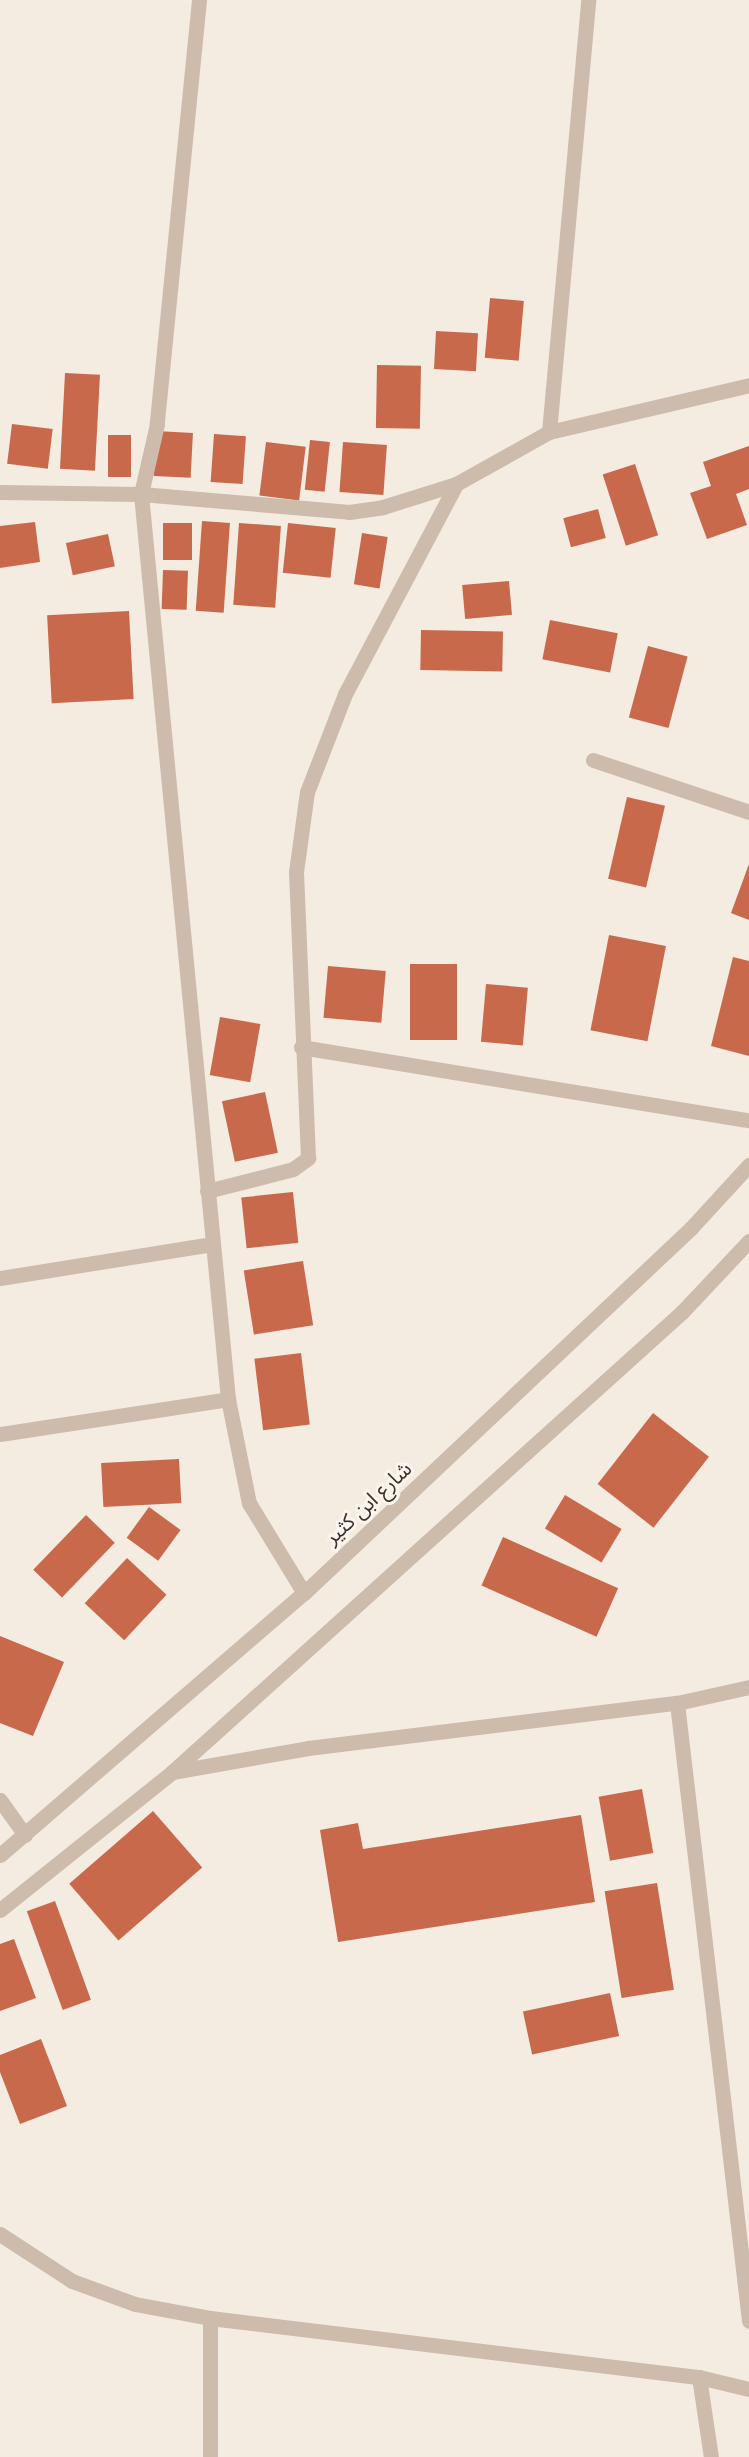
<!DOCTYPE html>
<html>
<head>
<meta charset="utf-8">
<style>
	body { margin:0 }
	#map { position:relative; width:749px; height:2457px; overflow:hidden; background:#f4ebe1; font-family:Roboto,"Noto Sans Arabic",sans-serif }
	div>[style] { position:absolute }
	.building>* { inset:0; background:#c8694b; transform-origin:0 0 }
	.minor>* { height:15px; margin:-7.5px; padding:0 7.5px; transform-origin:7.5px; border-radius:7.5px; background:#cdbbac }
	span { translate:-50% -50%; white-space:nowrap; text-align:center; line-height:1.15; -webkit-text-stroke:6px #fbf5ee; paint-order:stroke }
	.street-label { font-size:21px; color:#3b302b }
</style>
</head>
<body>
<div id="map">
	<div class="building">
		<i style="left:490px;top:298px;width:34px;height:60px;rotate:5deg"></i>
		<i style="left:436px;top:331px;width:42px;height:38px;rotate:3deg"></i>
		<i style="left:377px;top:365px;width:44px;height:63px;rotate:1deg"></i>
		<i style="left:65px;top:373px;width:35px;height:96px;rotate:3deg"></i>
		<i style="left:12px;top:424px;width:41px;height:40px;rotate:7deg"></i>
		<i style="left:156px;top:431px;width:37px;height:45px;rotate:3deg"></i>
		<i style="left:214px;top:434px;width:32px;height:48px;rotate:4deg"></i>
		<i style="left:108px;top:435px;width:23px;height:42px"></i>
		<i style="left:310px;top:440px;width:20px;height:50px;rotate:6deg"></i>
		<i style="left:266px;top:442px;width:40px;height:54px;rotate:7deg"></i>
		<i style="left:343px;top:442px;width:44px;height:50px;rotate:4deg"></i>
		<i style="clip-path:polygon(749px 446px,749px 489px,736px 494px,747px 525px,707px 539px,690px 493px,711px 486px,703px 462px)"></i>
		<i style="left:635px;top:464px;width:75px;height:34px;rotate:72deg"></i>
		<i style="left:598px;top:509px;width:30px;height:36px;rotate:75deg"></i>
		<i style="left:202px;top:521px;width:28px;height:90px;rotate:4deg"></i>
		<i style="clip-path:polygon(35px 522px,40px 562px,0 568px,0 526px)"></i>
		<i style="left:163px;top:523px;width:29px;height:37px"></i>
		<i style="left:239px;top:523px;width:42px;height:82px;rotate:4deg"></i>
		<i style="left:288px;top:523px;width:48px;height:50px;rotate:6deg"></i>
		<i style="left:362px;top:533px;width:26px;height:52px;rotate:9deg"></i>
		<i style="left:108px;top:534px;width:33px;height:43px;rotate:78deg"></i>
		<i style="left:163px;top:570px;width:25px;height:39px;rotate:2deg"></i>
		<i style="left:509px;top:581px;width:34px;height:47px;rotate:85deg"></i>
		<i style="left:129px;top:611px;width:88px;height:82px;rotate:87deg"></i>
		<i style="left:550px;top:620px;width:69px;height:40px;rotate:11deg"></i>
		<i style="left:421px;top:630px;width:82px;height:40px;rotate:1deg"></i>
		<i style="left:648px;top:646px;width:41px;height:74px;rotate:15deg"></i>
		<i style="left:627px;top:797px;width:39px;height:84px;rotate:13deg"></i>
		<i style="clip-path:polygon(749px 864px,749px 920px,731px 913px)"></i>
		<i style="left:609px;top:935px;width:58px;height:97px;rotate:11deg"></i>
		<i style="clip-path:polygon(733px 957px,749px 961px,749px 1056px,711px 1046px)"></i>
		<i style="left:410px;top:964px;width:47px;height:76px"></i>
		<i style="left:328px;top:966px;width:58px;height:52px;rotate:5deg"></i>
		<i style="left:486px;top:984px;width:42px;height:58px;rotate:5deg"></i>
		<i style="left:220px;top:1017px;width:41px;height:59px;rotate:10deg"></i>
		<i style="left:265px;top:1092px;width:62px;height:44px;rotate:78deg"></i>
		<i style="left:293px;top:1192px;width:51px;height:52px;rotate:84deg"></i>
		<i style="left:303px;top:1261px;width:65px;height:60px;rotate:81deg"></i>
		<i style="left:301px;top:1353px;width:72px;height:47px;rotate:83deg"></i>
		<i style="left:653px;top:1413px;width:71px;height:90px;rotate:38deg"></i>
		<i style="left:179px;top:1459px;width:44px;height:78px;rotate:87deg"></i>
		<i style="left:565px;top:1495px;width:66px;height:39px;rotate:31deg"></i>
		<i style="left:149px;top:1507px;width:39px;height:38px;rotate:36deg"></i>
		<i style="left:86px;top:1515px;width:40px;height:76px;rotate:44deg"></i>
		<i style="left:503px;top:1537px;width:126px;height:53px;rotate:24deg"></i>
		<i style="left:127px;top:1558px;width:54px;height:62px;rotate:43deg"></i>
		<i style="clip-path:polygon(0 1636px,64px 1662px,33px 1736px,0 1723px)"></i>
		<i style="left:642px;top:1789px;width:65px;height:44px;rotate:80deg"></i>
		<i style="left:153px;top:1811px;width:75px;height:111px;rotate:49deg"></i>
		<i style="clip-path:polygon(581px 1815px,595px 1902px,338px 1942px,320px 1830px,358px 1823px,363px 1849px)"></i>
		<i style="left:657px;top:1883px;width:108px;height:53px;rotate:81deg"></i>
		<i style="left:55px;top:1901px;width:105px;height:30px;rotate:70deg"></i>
		<i style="clip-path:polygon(14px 1939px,36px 1998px,0 2011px,0 1944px)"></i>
		<i style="left:610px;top:1993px;width:44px;height:89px;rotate:78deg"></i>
		<i style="clip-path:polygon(41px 2039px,67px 2106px,20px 2124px,0 2072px,0 2055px)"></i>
	</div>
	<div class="minor">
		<i style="left:199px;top:0;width:426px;rotate:95.7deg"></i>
		<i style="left:157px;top:424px;width:72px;rotate:102.9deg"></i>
		<i style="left:141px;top:494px;width:909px;rotate:84.51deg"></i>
		<i style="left:228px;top:1399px;width:106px;rotate:78.6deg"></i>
		<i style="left:249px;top:1503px;width:105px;rotate:58.6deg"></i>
		<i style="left:549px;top:432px;width:434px;rotate:-84.8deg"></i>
		<i style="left:0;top:492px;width:141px;rotate:0.8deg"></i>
		<i style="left:141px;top:494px;width:209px;rotate:4.9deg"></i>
		<i style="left:349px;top:512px;width:34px;rotate:-8deg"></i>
		<i style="left:383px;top:507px;width:77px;rotate:-17.5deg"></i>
		<i style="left:456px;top:484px;width:107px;rotate:-29.2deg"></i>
		<i style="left:549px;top:432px;width:205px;rotate:-13.2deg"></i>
		<i style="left:593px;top:760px;width:164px;rotate:18.4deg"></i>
		<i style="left:301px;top:1047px;width:454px;rotate:9.3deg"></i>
		<i style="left:207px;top:1191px;width:89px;rotate:-14.3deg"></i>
		<i style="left:293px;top:1169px;width:19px;rotate:-36deg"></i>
		<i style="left:308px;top:1158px;width:286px;rotate:-92.4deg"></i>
		<i style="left:296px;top:872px;width:81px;rotate:-82.2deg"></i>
		<i style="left:307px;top:792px;width:105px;rotate:-68.8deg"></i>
		<i style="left:345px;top:694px;width:238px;rotate:-62.1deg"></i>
		<i style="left:0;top:1278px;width:215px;rotate:-9.1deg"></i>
		<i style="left:0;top:1434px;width:231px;rotate:-8.7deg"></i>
		<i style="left:677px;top:1703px;width:622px;rotate:83.35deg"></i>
		<i style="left:172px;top:1772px;width:138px;rotate:-10deg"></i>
		<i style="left:308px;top:1748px;width:372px;rotate:-7deg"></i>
		<i style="left:677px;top:1703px;width:74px;rotate:-12.5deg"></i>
		<i style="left:0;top:1800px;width:43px;rotate:54.5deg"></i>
		<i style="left:0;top:1855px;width:401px;rotate:-40.8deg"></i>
		<i style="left:304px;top:1593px;width:532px;rotate:-43.32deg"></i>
		<i style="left:691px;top:1228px;width:86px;rotate:-47.4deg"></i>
		<i style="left:0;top:1910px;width:221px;rotate:-38.7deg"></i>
		<i style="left:172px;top:1772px;width:687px;rotate:-42.05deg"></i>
		<i style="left:682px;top:1312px;width:98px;rotate:-46.7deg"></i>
		<i style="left:0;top:2234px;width:86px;rotate:33.1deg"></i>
		<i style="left:72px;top:2281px;width:67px;rotate:20.1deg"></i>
		<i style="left:135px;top:2304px;width:76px;rotate:10.6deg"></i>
		<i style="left:210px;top:2318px;width:493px;rotate:6.9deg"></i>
		<i style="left:699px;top:2377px;width:51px;rotate:13.5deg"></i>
		<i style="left:699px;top:2377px;width:81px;rotate:81.5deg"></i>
		<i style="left:210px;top:2457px;width:139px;rotate:-90deg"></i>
	</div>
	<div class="street-label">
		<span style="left:368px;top:1503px;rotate:-43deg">شارع ابن كثير</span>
	</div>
</div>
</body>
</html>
